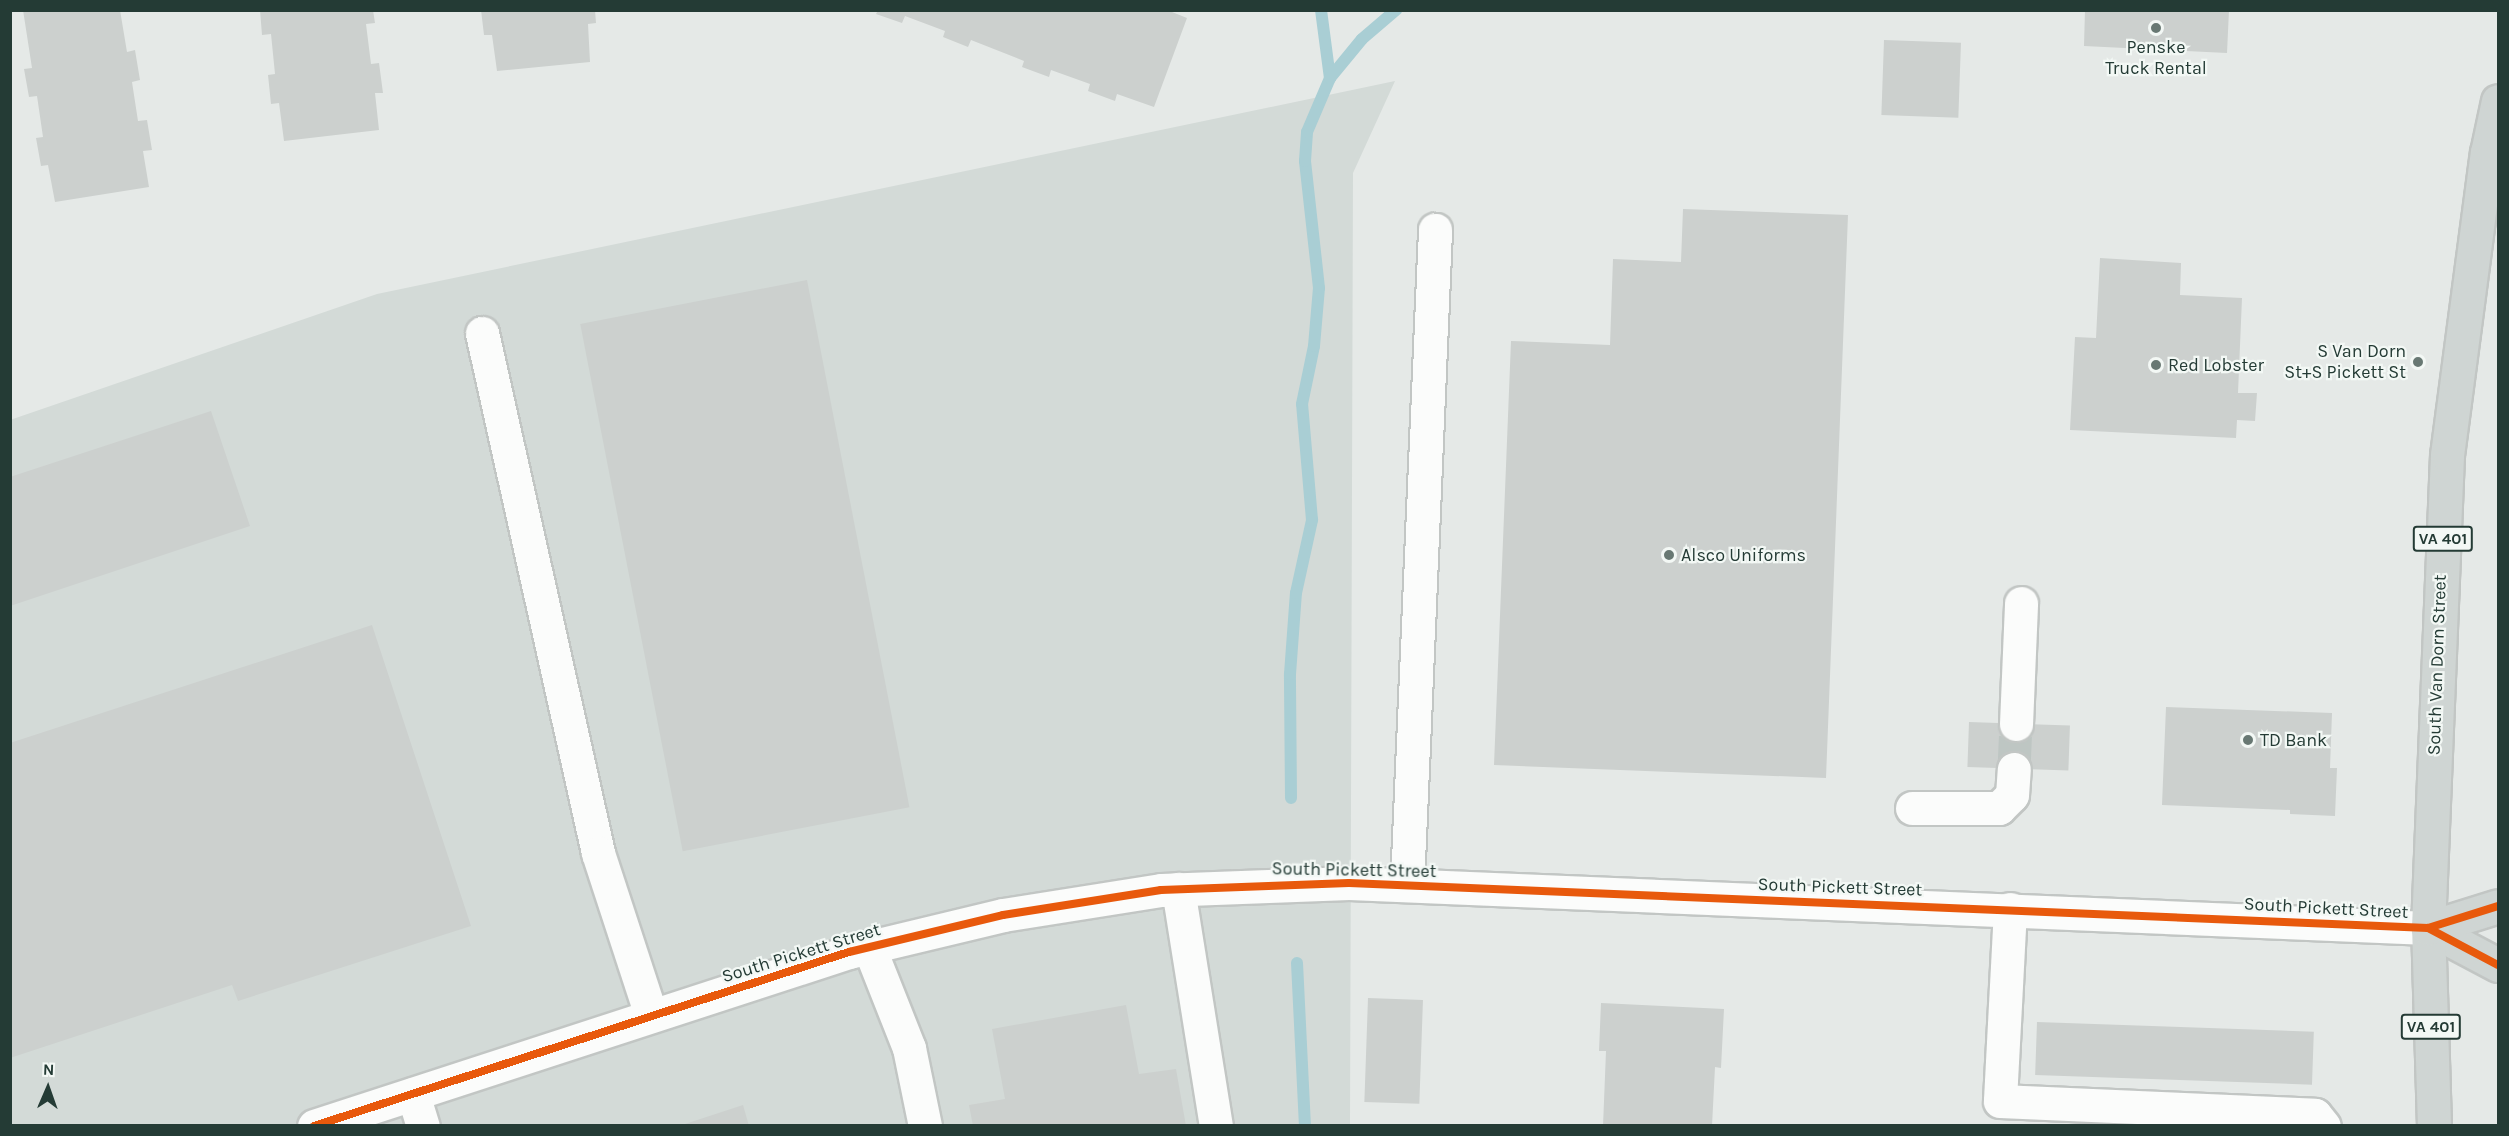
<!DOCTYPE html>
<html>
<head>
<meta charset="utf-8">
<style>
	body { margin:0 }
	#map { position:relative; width:2509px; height:1136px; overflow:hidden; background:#e5e9e7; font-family:Karla,sans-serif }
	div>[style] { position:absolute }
	.built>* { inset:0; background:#d3dad7 }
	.stream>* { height:12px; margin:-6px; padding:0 6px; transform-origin:6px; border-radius:6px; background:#a9ced4 }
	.building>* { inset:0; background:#ccd0ce; transform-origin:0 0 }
	.minor-tunnel>* { height:33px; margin-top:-16.5px; transform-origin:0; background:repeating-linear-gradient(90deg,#bec6c3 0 33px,transparent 0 49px) }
	.roads { filter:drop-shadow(2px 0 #c2c6c4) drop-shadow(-2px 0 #c2c6c4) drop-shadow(0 2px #c2c6c4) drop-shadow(0 -2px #c2c6c4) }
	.minor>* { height:33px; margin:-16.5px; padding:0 16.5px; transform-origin:16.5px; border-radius:16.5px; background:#fbfcfb }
	.major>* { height:33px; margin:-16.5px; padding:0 16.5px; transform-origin:16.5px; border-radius:16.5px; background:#cfd5d3 }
	.cycleway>* { height:8px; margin:-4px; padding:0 4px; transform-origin:4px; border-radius:4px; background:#e8590c }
	.dots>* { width:16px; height:16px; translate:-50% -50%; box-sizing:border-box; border:3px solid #f3f8f5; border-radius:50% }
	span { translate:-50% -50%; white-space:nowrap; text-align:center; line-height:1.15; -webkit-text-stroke:4.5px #f3f8f5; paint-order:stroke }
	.shield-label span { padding:2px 4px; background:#f3f8f5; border:2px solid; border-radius:4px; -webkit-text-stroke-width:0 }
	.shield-label { font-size:16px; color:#243b35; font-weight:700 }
	.poi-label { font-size:18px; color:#243b35 }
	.right { translate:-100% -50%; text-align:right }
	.left { translate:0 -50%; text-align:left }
	.street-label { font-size:18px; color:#243b35 }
	.frame { position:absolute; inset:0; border:12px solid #243b35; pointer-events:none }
	.north { position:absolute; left:18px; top:1058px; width:60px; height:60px; -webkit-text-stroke:4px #f3f8f5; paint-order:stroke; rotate:2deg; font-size:16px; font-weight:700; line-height:24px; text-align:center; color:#243b35 }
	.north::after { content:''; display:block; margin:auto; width:21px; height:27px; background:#243b35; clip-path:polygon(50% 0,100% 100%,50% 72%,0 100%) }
</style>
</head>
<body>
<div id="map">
	<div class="built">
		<i style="clip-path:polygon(1395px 81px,1353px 173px,1350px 1125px,11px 1125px,10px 420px,377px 294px)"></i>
	</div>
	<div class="stream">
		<i style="left:1321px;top:10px;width:69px;rotate:82.5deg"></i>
		<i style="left:1291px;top:798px;width:124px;rotate:-90.5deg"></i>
		<i style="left:1290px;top:674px;width:81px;rotate:-85.8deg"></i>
		<i style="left:1296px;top:593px;width:75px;rotate:-77.6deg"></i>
		<i style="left:1312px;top:520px;width:116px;rotate:-94.9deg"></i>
		<i style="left:1302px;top:404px;width:59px;rotate:-78.3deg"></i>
		<i style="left:1314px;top:346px;width:58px;rotate:-85.1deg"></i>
		<i style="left:1319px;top:288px;width:128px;rotate:-96.3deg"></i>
		<i style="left:1305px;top:161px;width:29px;rotate:-86deg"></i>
		<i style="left:1307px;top:132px;width:59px;rotate:-66.9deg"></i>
		<i style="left:1330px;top:78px;width:50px;rotate:-50.6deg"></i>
		<i style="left:1362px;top:39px;width:45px;rotate:-40.5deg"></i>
		<i style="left:1297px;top:963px;width:163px;rotate:87.2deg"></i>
	</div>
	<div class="building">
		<i style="clip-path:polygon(23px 10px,120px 10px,127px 52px,135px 50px,140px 80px,132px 82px,138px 121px,147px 120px,152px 150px,143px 151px,149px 187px,55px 202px,48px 165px,41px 166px,36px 138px,43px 137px,37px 96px,29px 97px,24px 69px,32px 68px)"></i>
		<i style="clip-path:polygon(260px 10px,373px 10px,375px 23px,366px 24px,371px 64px,379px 63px,383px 93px,375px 93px,379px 130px,284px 141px,279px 103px,271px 104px,268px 75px,275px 74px,271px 34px,262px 35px)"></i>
		<i style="clip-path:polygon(481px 10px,595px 10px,596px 23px,588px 24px,590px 62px,497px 71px,492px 35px,484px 35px)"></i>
		<i style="clip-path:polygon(878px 10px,1167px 10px,1187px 18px,1154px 107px,1117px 94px,1115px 101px,1088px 91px,1090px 84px,1051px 70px,1049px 77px,1022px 67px,1024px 61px,971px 40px,968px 47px,943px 37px,945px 31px,905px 16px,902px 23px,876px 14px)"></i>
		<i style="clip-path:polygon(2085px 10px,2229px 10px,2227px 53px,2084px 46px)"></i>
		<i style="left:1884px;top:40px;width:77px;height:75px;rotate:2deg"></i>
		<i style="clip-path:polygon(1683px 209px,1848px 215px,1826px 778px,1494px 765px,1511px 341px,1610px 345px,1613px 259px,1681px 262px)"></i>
		<i style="clip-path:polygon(2100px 258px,2181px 263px,2180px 295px,2242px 298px,2238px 393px,2257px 393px,2255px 421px,2237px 420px,2236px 438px,2070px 430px,2075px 337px,2096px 338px)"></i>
		<i style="left:807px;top:280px;width:537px;height:231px;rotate:79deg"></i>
		<i style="clip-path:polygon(211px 411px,250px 526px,10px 606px,10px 477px)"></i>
		<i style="clip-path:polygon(372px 625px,471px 926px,238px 1001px,232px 985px,10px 1058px,10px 743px)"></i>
		<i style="clip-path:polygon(2166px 707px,2332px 713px,2330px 768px,2337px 768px,2335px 816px,2290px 814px,2290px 810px,2162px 805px)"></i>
		<i style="left:1969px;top:722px;width:101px;height:45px;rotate:2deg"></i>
		<i style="left:1368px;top:998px;width:55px;height:104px;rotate:2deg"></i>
		<i style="clip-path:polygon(1601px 1003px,1724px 1009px,1721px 1068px,1715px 1067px,1712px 1126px,1603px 1126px,1606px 1051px,1599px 1051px)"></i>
		<i style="clip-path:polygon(1126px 1005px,1139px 1074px,1176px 1069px,1186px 1126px,973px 1126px,969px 1105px,1005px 1099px,992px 1029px)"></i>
		<i style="left:2037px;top:1022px;width:277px;height:53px;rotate:2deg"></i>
		<i style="clip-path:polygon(743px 1105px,749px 1126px,682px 1126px,682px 1125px)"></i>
	</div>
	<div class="minor-tunnel">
		<i style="left:2014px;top:769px;width:45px;rotate:-87.5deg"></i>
	</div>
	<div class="roads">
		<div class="minor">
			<i style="left:482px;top:333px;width:533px;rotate:77.42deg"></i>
			<i style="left:598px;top:853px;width:170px;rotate:71.9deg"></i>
			<i style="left:2016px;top:724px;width:121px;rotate:-87.6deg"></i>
			<i style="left:1912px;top:808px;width:87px"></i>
			<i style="left:1999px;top:808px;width:18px;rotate:-45deg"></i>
			<i style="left:2012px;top:795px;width:26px;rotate:-86deg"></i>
			<i style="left:1407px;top:885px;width:656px;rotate:-87.55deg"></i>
			<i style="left:1178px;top:889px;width:240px;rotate:80.9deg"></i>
			<i style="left:2010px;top:909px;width:192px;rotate:93deg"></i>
			<i style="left:2000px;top:1101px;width:315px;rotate:2.5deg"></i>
			<i style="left:2315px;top:1115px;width:14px;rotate:51deg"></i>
			<i style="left:869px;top:947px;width:109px;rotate:68.4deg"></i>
			<i style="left:909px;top:1048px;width:80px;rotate:78.4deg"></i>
			<i style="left:413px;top:1094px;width:34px;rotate:73deg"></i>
			<i style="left:314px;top:1126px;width:563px;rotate:-18.02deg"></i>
			<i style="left:849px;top:952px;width:158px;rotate:-13.5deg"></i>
			<i style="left:1003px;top:915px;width:160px;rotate:-9deg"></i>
			<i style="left:1161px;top:890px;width:188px;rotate:-2.1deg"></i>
			<i style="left:1349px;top:883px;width:1080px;rotate:2.39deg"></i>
		</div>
		<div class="major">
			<i style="left:2428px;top:928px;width:79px;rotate:27.9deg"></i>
			<i style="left:2428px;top:928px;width:73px;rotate:-17.4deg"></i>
			<i style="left:2434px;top:1126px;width:198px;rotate:-91.7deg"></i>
			<i style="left:2428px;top:928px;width:473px;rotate:-87.7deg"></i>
			<i style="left:2447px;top:455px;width:305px;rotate:-82.5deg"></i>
			<i style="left:2487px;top:153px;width:53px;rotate:-78.1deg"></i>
		</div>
	</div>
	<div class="cycleway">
		<i style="left:2428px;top:928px;width:79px;rotate:27.9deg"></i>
		<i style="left:314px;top:1126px;width:563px;rotate:-18.02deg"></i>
		<i style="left:849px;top:952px;width:158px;rotate:-13.5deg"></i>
		<i style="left:1003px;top:915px;width:160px;rotate:-9deg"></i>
		<i style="left:1161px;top:890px;width:188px;rotate:-2.1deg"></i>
		<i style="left:1349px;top:883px;width:1080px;rotate:2.39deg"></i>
		<i style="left:2428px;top:928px;width:73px;rotate:-17.4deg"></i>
	</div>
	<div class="dots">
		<i style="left:2156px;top:28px;background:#687873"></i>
		<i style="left:2418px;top:362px;background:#687873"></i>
		<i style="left:2156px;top:365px;background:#687873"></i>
		<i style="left:1669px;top:555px;background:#687873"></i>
		<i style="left:2248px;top:740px;background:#687873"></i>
	</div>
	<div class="shield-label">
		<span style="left:2443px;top:539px">VA 401</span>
		<span style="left:2431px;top:1027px">VA 401</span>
	</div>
	<div class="poi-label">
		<span style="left:2156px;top:58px">Penske<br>Truck Rental</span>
		<span class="right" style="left:2406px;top:362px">S Van Dorn<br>St+S Pickett St</span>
		<span class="left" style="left:2168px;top:365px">Red Lobster</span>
		<span class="left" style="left:1681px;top:555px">Alsco Uniforms</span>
		<span class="left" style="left:2260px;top:740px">TD Bank</span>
	</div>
	<div class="street-label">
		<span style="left:2437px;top:665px;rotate:-88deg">South Van Dorn Street</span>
		<span style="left:1354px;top:870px;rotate:1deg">South Pickett Street</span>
		<span style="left:1840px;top:887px;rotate:2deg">South Pickett Street</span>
		<span style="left:2326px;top:908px;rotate:3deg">South Pickett Street</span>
		<span style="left:801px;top:953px;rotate:-17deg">South Pickett Street</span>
	</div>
	<div class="frame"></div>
	<div class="north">N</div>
</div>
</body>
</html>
